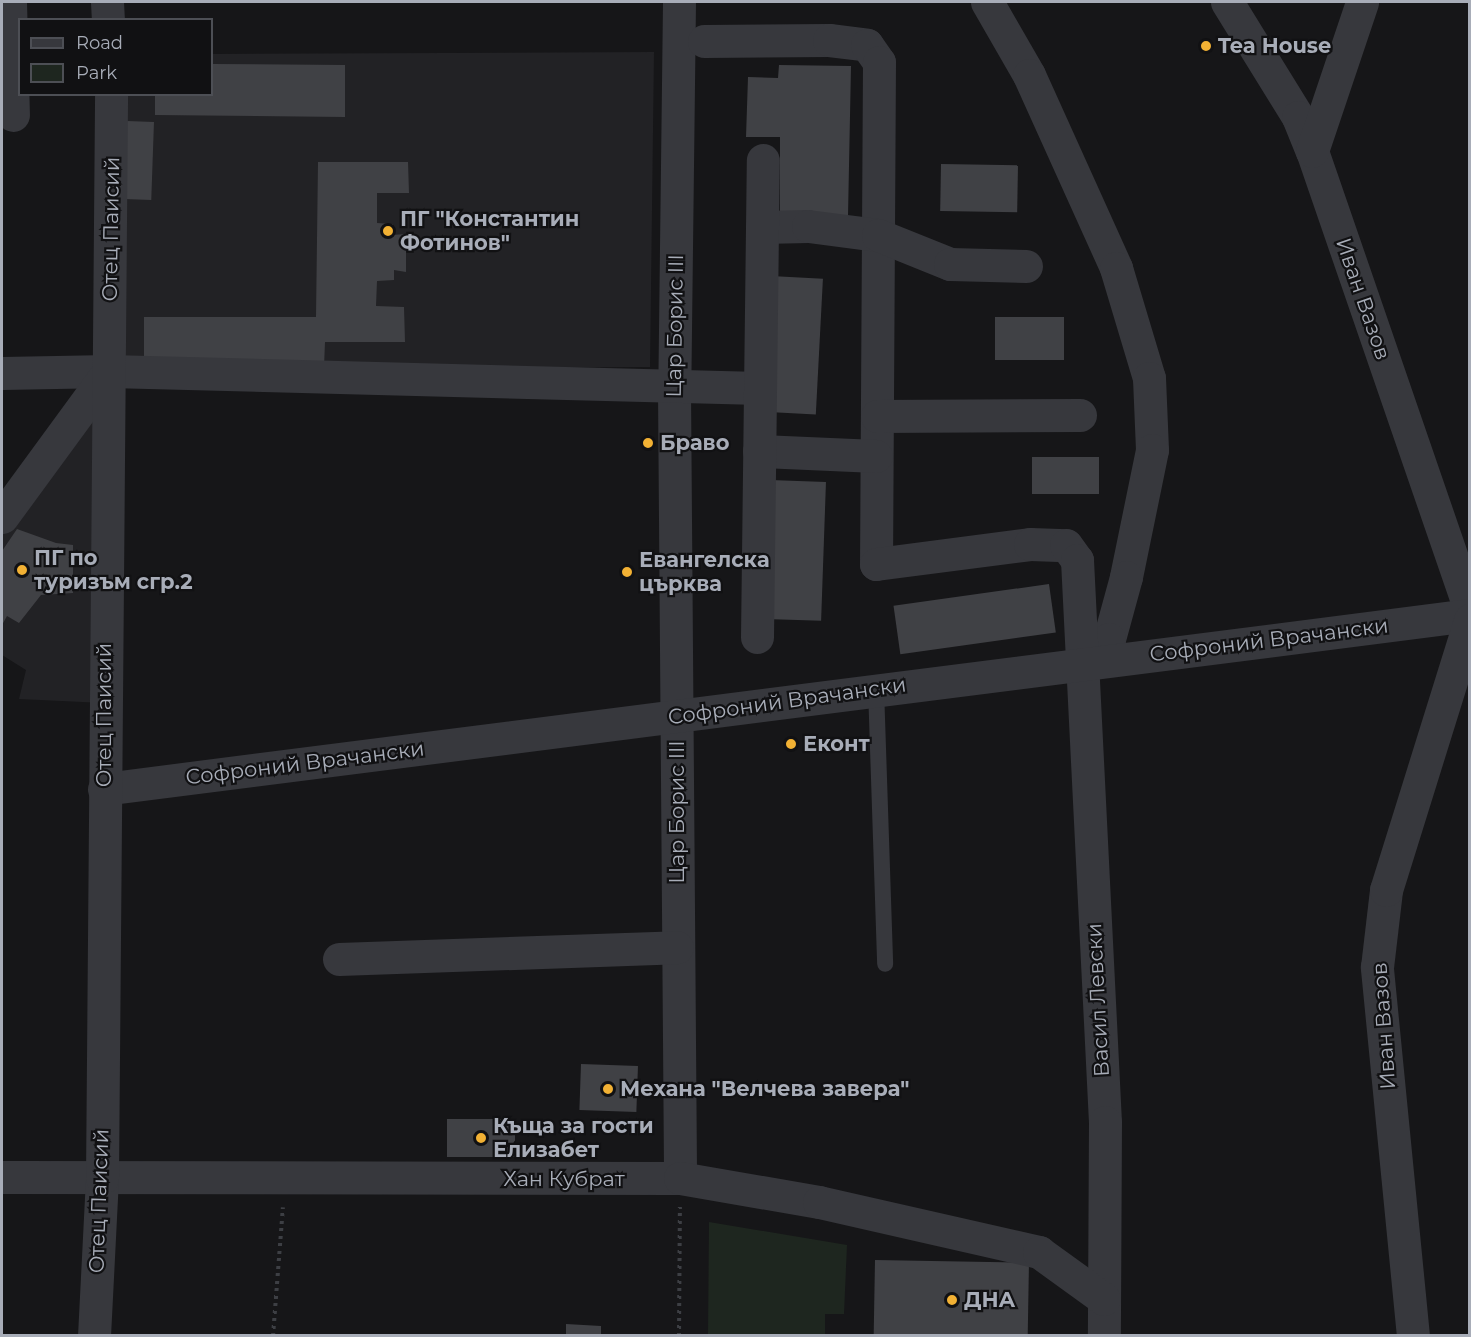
<!DOCTYPE html>
<html>
<head>
<meta charset="utf-8">
<style>
	body { margin:0 }
	#map { position:relative; width:1471px; height:1337px; overflow:hidden; background:#161618; font-family:Montserrat,sans-serif }
	div>[style] { position:absolute }
	.built>* { inset:0; background:#222225 }
	.green>* { inset:0; background:#1e261f }
	.building>* { inset:0; background:#404145; transform-origin:0 0 }
	.path>* { height:4px; margin-top:-2px; transform-origin:0; background:repeating-linear-gradient(90deg,#3d3f44 0 3px,transparent 0 7.5px) }
	.service>* { height:16px; margin:-8px; padding:0 8px; transform-origin:8px; border-radius:8px; background:#37383d }
	.minor>* { height:33px; margin:-16.5px; padding:0 16.5px; transform-origin:16.5px; border-radius:16.5px; background:#37383d }
	.dots>* { width:16px; height:16px; translate:-50% -50%; box-sizing:border-box; border:3px solid #111113; border-radius:50% }
	span { translate:-50% -50%; white-space:nowrap; text-align:center; line-height:1.15; -webkit-text-stroke:4.5px #111113; paint-order:stroke }
	.poi-label { font-size:21px; color:#a8adb8; font-weight:700 }
	.left { translate:0 -50%; text-align:left }
	.street-label { font-size:21px; color:#a8adb8 }
	.frame { position:absolute; inset:0; border:3px solid #a8adb8; pointer-events:none }
	.legend { position:absolute; left:18px; top:18px; width:195px; height:78px; box-sizing:border-box; background:#111113; border:2px solid #4d4f55; margin:0; padding:8px 10px; list-style:none; font-size:18px; color:#a8adb8 }
	.legend li { display:flex; align-items:center; gap:12px; height:30px }
	.legend b { width:30px; border:2px solid #4d4f55 }
</style>
</head>
<body>
<div id="map">
	<div class="built">
		<i style="clip-path:polygon(654px 52px,650px 367px,126px 370px,121px 95px,212px 94px,212px 54px)"></i>
		<i style="clip-path:polygon(109px 371px,104px 703px,19px 699px,26px 670px,2px 655px,2px 534px)"></i>
	</div>
	<div class="green">
		<i style="clip-path:polygon(709px 1222px,847px 1245px,844px 1314px,825px 1314px,825px 1335px,708px 1335px)"></i>
	</div>
	<div class="building">
		<i style="clip-path:polygon(212px 64px,345px 65px,345px 117px,155px 115px,155px 94px,212px 94px)"></i>
		<i style="clip-path:polygon(779px 65px,851px 66px,848px 216px,780px 216px,780px 137px,746px 137px,748px 77px,778px 78px)"></i>
		<i style="left:127px;top:121px;width:27px;height:78px;rotate:2deg"></i>
		<i style="clip-path:polygon(318px 162px,408px 162px,409px 193px,377px 193px,377px 223px,393px 224px,392px 235px,406px 234px,406px 272px,394px 270px,394px 280px,377px 281px,376px 306px,404px 307px,405px 342px,325px 342px,324px 367px,144px 362px,144px 317px,316px 317px)"></i>
		<i style="left:941px;top:164px;width:77px;height:47px;rotate:1deg"></i>
		<i style="left:771px;top:276px;width:52px;height:136px;rotate:3deg"></i>
		<i style="left:995px;top:317px;width:69px;height:43px"></i>
		<i style="left:1032px;top:457px;width:67px;height:37px"></i>
		<i style="left:770px;top:480px;width:56px;height:139px;rotate:2deg"></i>
		<i style="clip-path:polygon(17px 529px,56px 543px,73px 545px,73px 593px,41px 595px,19px 623px,7px 616px,2px 625px,2px 551px)"></i>
		<i style="left:1049px;top:584px;width:49px;height:157px;rotate:82deg"></i>
		<i style="left:581px;top:1064px;width:57px;height:46px;rotate:2deg"></i>
		<i style="left:515px;top:1119px;width:38px;height:68px;rotate:90deg"></i>
		<i style="left:875px;top:1260px;width:154px;height:76px;rotate:1deg"></i>
		<i style="clip-path:polygon(566px 1324px,601px 1326px,601px 1336px,566px 1336px)"></i>
	</div>
	<div class="path">
		<i style="left:273px;top:1336px;width:129px;rotate:-85.6deg"></i>
		<i style="left:679px;top:1336px;width:129px;rotate:-89.6deg"></i>
	</div>
	<div class="service">
		<i style="left:876px;top:688px;width:276px;rotate:88.1deg"></i>
	</div>
	<div class="minor">
		<i style="left:10px;top:2px;width:113px;rotate:88.5deg"></i>
		<i style="left:107px;top:2px;width:18px;rotate:87deg"></i>
		<i style="left:679px;top:2px;width:387px;rotate:90.7deg"></i>
		<i style="left:674px;top:389px;width:789px;rotate:89.56deg"></i>
		<i style="left:987px;top:2px;width:84px;rotate:60.1deg"></i>
		<i style="left:1029px;top:75px;width:212px;rotate:65.7deg"></i>
		<i style="left:1116px;top:268px;width:115px;rotate:73.3deg"></i>
		<i style="left:1149px;top:378px;width:72px;rotate:87.6deg"></i>
		<i style="left:1152px;top:450px;width:130px;rotate:101.6deg"></i>
		<i style="left:1126px;top:577px;width:64px;rotate:105.3deg"></i>
		<i style="left:1109px;top:639px;width:38px;rotate:139deg"></i>
		<i style="left:1227px;top:2px;width:135px;rotate:58.3deg"></i>
		<i style="left:1298px;top:117px;width:37px;rotate:68deg"></i>
		<i style="left:1312px;top:151px;width:485px;rotate:71deg"></i>
		<i style="left:704px;top:41px;width:125px;rotate:-0.5deg"></i>
		<i style="left:829px;top:40px;width:38px;rotate:7deg"></i>
		<i style="left:867px;top:45px;width:21px;rotate:55deg"></i>
		<i style="left:879px;top:62px;width:502px;rotate:90.34deg"></i>
		<i style="left:876px;top:564px;width:155px;rotate:-7.4deg"></i>
		<i style="left:1030px;top:544px;width:36px;rotate:2deg"></i>
		<i style="left:1066px;top:545px;width:19px;rotate:54deg"></i>
		<i style="left:1077px;top:560px;width:563px;rotate:87.15deg"></i>
		<i style="left:1105px;top:1122px;width:214px;rotate:90.3deg"></i>
		<i style="left:1312px;top:151px;width:157px;rotate:-71.4deg"></i>
		<i style="left:762px;top:227px;width:46px;rotate:-1.2deg"></i>
		<i style="left:808px;top:226px;width:71px;rotate:7.3deg"></i>
		<i style="left:878px;top:235px;width:78px;rotate:21.9deg"></i>
		<i style="left:950px;top:264px;width:76px;rotate:1.5deg"></i>
		<i style="left:2px;top:373px;width:107px;rotate:-1.1deg"></i>
		<i style="left:109px;top:371px;width:651px;rotate:1.5deg"></i>
		<i style="left:877px;top:416px;width:203px;rotate:-0.3deg"></i>
		<i style="left:759px;top:451px;width:117px;rotate:2.4deg"></i>
		<i style="left:2px;top:517px;width:181px;rotate:-53.8deg"></i>
		<i style="left:757px;top:637px;width:477px;rotate:-89.3deg"></i>
		<i style="left:104px;top:789px;width:1377px;rotate:-7.26deg"></i>
		<i style="left:339px;top:959px;width:338px;rotate:-2deg"></i>
		<i style="left:2px;top:1177px;width:678px;rotate:0.08deg"></i>
		<i style="left:680px;top:1178px;width:141px;rotate:9.8deg"></i>
		<i style="left:819px;top:1202px;width:226px;rotate:12.8deg"></i>
		<i style="left:1039px;top:1252px;width:80px;rotate:35.9deg"></i>
		<i style="left:94px;top:1336px;width:158px;rotate:-87.1deg"></i>
		<i style="left:102px;top:1178px;width:1084px;rotate:-89.52deg"></i>
		<i style="left:1413px;top:1336px;width:371px;rotate:-95.6deg"></i>
		<i style="left:1377px;top:967px;width:78px;rotate:-83.3deg"></i>
		<i style="left:1386px;top:890px;width:283px;rotate:-72.7deg"></i>
	</div>
	<div class="dots">
		<i style="left:1206px;top:46px;background:#f2b134"></i>
		<i style="left:388px;top:231px;background:#f2b134"></i>
		<i style="left:648px;top:443px;background:#f2b134"></i>
		<i style="left:22px;top:570px;background:#f2b134"></i>
		<i style="left:627px;top:572px;background:#f2b134"></i>
		<i style="left:791px;top:744px;background:#f2b134"></i>
		<i style="left:608px;top:1089px;background:#f2b134"></i>
		<i style="left:481px;top:1138px;background:#f2b134"></i>
		<i style="left:952px;top:1300px;background:#f2b134"></i>
	</div>
	<div class="poi-label">
		<span class="left" style="left:1218px;top:46px">Tea House</span>
		<span class="left" style="left:400px;top:231px">ПГ "Константин<br>Фотинов"</span>
		<span class="left" style="left:660px;top:443px">Браво</span>
		<span class="left" style="left:34px;top:570px">ПГ по<br>туризъм сгр.2</span>
		<span class="left" style="left:639px;top:572px">Евангелска<br>църква</span>
		<span class="left" style="left:803px;top:744px">Еконт</span>
		<span class="left" style="left:620px;top:1089px">Механа "Велчева завера"</span>
		<span class="left" style="left:493px;top:1138px">Къща за гости<br>Елизабет</span>
		<span class="left" style="left:964px;top:1300px">ДНА</span>
	</div>
	<div class="street-label">
		<span style="left:111px;top:229px;rotate:-89deg">Отец Паисий</span>
		<span style="left:1363px;top:299px;rotate:71deg">Иван Вазов</span>
		<span style="left:675px;top:326px;rotate:-89deg">Цар Борис III</span>
		<span style="left:1269px;top:640px;rotate:-7deg">Софроний Врачански</span>
		<span style="left:787px;top:701px;rotate:-8deg">Софроний Врачански</span>
		<span style="left:104px;top:715px;rotate:-90deg">Отец Паисий</span>
		<span style="left:305px;top:763px;rotate:-7deg">Софроний Врачански</span>
		<span style="left:677px;top:812px;rotate:-90deg">Цар Борис III</span>
		<span style="left:1098px;top:1000px;rotate:-93deg">Васил Левски</span>
		<span style="left:1384px;top:1026px;rotate:-94deg">Иван Вазов</span>
		<span style="left:564px;top:1179px">Хан Кубрат</span>
		<span style="left:99px;top:1201px;rotate:-88deg">Отец Паисий</span>
	</div>
	<div class="frame"></div>
	<ul class="legend">
	<li><b style="height:8px;background:#37383d"></b>Road</li>
	<li><b style="height:16px;background:#1e261f"></b>Park</li>
	</ul>
</div>
</body>
</html>
